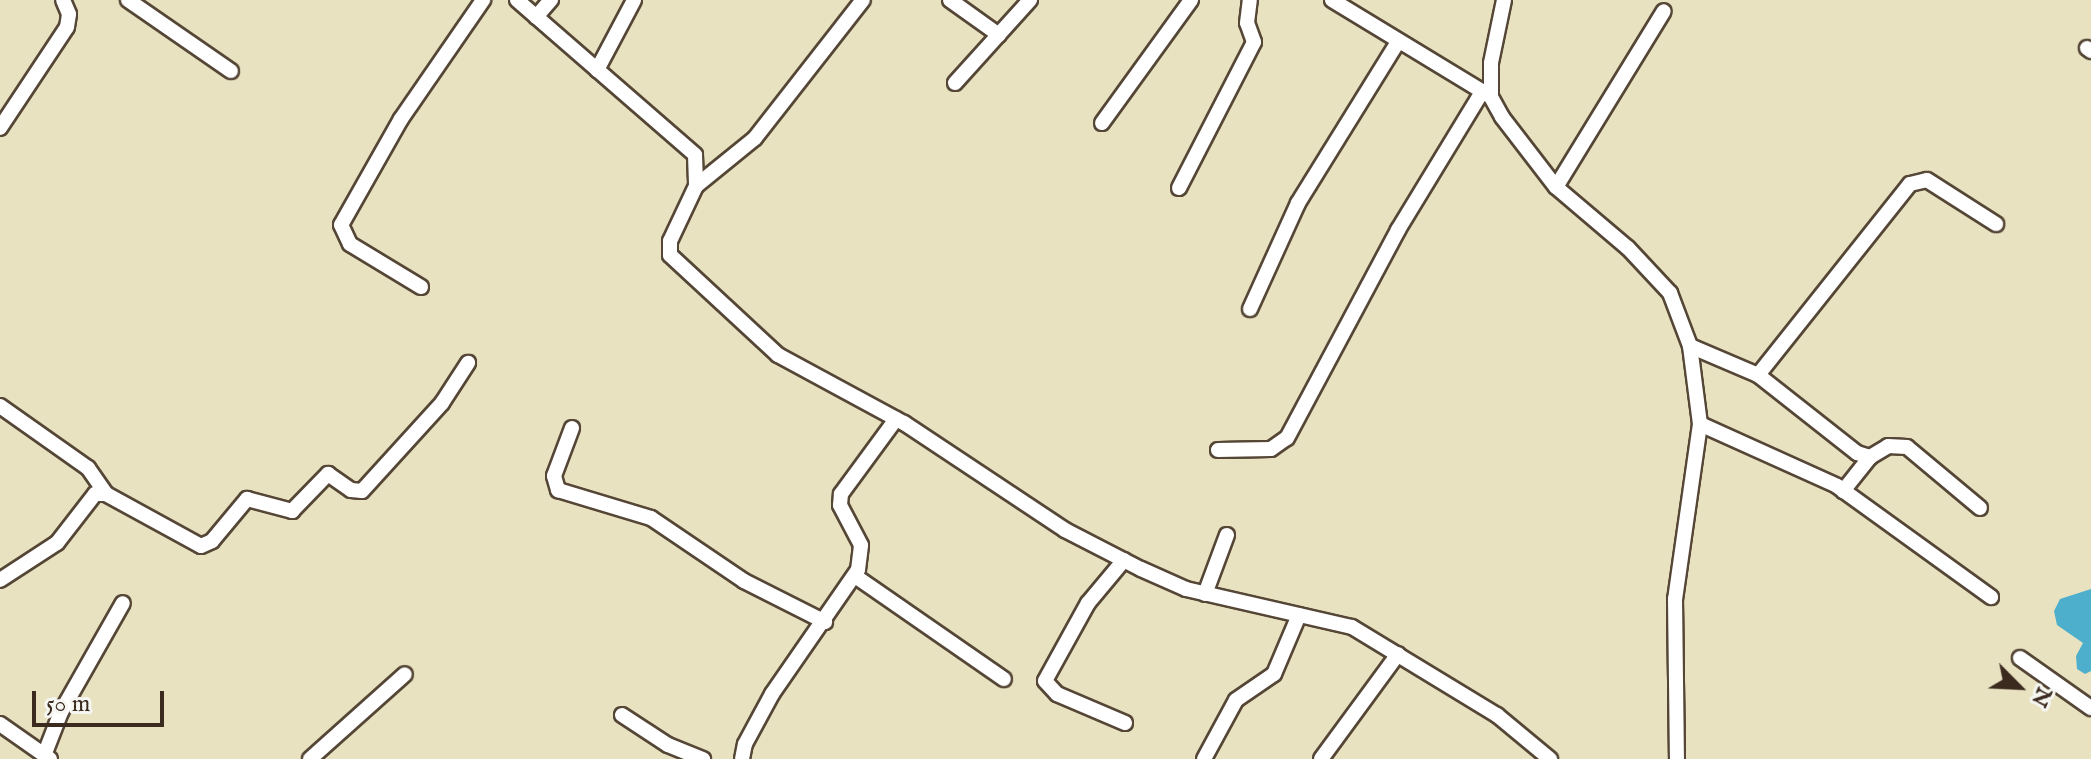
<!DOCTYPE html>
<html>
<head>
<meta charset="utf-8">
<style>
	body { margin:0 }
	#map { position:relative; width:2091px; height:759px; overflow:hidden; background:#e8e2c1; font-family:"IM FELL English",serif }
	div>[style] { position:absolute }
	.water>* { inset:0; background:#4dafcc }
	.roads { filter:drop-shadow(2px 0 #554636) drop-shadow(-2px 0 #554636) drop-shadow(0 2px #554636) drop-shadow(0 -2px #554636) }
	.street>* { height:14px; margin:-7px; padding:0 7px; transform-origin:7px; border-radius:7px; background:#fff }
	span { translate:-50% -50%; white-space:nowrap; text-align:center; line-height:1.15; -webkit-text-stroke:7px #f6f6f2; paint-order:stroke }
	.north { position:absolute; left:1979px; top:647px; width:80px; height:80px; -webkit-text-stroke:6px #f6f6f2; paint-order:stroke; rotate:114deg; font-size:22px; font-weight:700; line-height:32px; text-align:center; color:#3b2a1e }
	.north::after { content:''; display:block; margin:auto; width:28px; height:36px; background:#3b2a1e; clip-path:polygon(50% 0,100% 100%,50% 72%,0 100%) }
	.scale { position:absolute; left:32px; top:691px; width:132px; height:36px; box-sizing:border-box; border:4px solid #3b2a1e; border-top:0; padding-left:10px; font-size:24px; line-height:28px; white-space:nowrap; color:#3b2a1e; -webkit-text-stroke:6px #f6f6f2; paint-order:stroke }
</style>
</head>
<body>
<div id="map">
	<div class="water">
		<i style="clip-path:polygon(2091px 589px,2091px 671px,2085px 674px,2077px 669px,2076px 656px,2083px 643px,2057px 625px,2054px 611px,2060px 599px)"></i>
	</div>
	<div class="roads">
		<div class="street">
			<i style="left:128px;top:0;width:125px;rotate:34.6deg"></i>
			<i style="left:517px;top:0;width:236px;rotate:41deg"></i>
			<i style="left:695px;top:155px;width:31px;rotate:88deg"></i>
			<i style="left:696px;top:186px;width:61px;rotate:115.3deg"></i>
			<i style="left:670px;top:241px;width:14px;rotate:90deg"></i>
			<i style="left:670px;top:255px;width:147px;rotate:42.8deg"></i>
			<i style="left:778px;top:355px;width:143px;rotate:28.4deg"></i>
			<i style="left:904px;top:423px;width:193px;rotate:33.6deg"></i>
			<i style="left:1065px;top:530px;width:85px;rotate:27.2deg"></i>
			<i style="left:1141px;top:569px;width:49px;rotate:24deg"></i>
			<i style="left:1186px;top:589px;width:170px;rotate:12.9deg"></i>
			<i style="left:1352px;top:627px;width:170px;rotate:31.3deg"></i>
			<i style="left:1497px;top:715px;width:69px;rotate:39.7deg"></i>
			<i style="left:950px;top:0;width:60px;rotate:35.5deg"></i>
			<i style="left:1332px;top:0;width:183px;rotate:31.3deg"></i>
			<i style="left:1504px;top:0;width:64px;rotate:101.7deg"></i>
			<i style="left:1491px;top:63px;width:34px;rotate:90deg"></i>
			<i style="left:1491px;top:97px;width:23px;rotate:61deg"></i>
			<i style="left:1502px;top:117px;width:88px;rotate:52.4deg"></i>
			<i style="left:1556px;top:187px;width:94px;rotate:40.3deg"></i>
			<i style="left:1628px;top:248px;width:62px;rotate:47deg"></i>
			<i style="left:1670px;top:293px;width:57px;rotate:69.3deg"></i>
			<i style="left:1690px;top:346px;width:79px;rotate:82.7deg"></i>
			<i style="left:1700px;top:424px;width:177px;rotate:98.1deg"></i>
			<i style="left:1675px;top:599px;width:160px;rotate:89.3deg"></i>
			<i style="left:536px;top:17px;width:23px;rotate:-49deg"></i>
			<i style="left:2087px;top:48px;width:5px;rotate:37deg"></i>
			<i style="left:597px;top:70px;width:79px;rotate:-62.1deg"></i>
			<i style="left:955px;top:83px;width:112px;rotate:-47.9deg"></i>
			<i style="left:1102px;top:123px;width:152px;rotate:-54.1deg"></i>
			<i style="left:0;top:128px;width:121px;rotate:-56.4deg"></i>
			<i style="left:67px;top:27px;width:13px;rotate:-81deg"></i>
			<i style="left:69px;top:14px;width:15px;rotate:-113deg"></i>
			<i style="left:696px;top:186px;width:76px;rotate:-39.1deg"></i>
			<i style="left:755px;top:138px;width:175px;rotate:-52deg"></i>
			<i style="left:1556px;top:187px;width:206px;rotate:-58.5deg"></i>
			<i style="left:1179px;top:188px;width:164px;rotate:-62.8deg"></i>
			<i style="left:1254px;top:42px;width:20px;rotate:-110deg"></i>
			<i style="left:1247px;top:23px;width:23px;rotate:-83deg"></i>
			<i style="left:421px;top:287px;width:83px;rotate:-148.8deg"></i>
			<i style="left:350px;top:244px;width:21px;rotate:-115deg"></i>
			<i style="left:341px;top:225px;width:122px;rotate:-60.5deg"></i>
			<i style="left:401px;top:119px;width:145px;rotate:-55.4deg"></i>
			<i style="left:1250px;top:309px;width:116px;rotate:-65.6deg"></i>
			<i style="left:1298px;top:203px;width:190px;rotate:-58.2deg"></i>
			<i style="left:1690px;top:346px;width:74px;rotate:23.1deg"></i>
			<i style="left:1758px;top:375px;width:126px;rotate:38.2deg"></i>
			<i style="left:1857px;top:453px;width:14px;rotate:17deg"></i>
			<i style="left:1870px;top:457px;width:21px;rotate:-31deg"></i>
			<i style="left:1888px;top:446px;width:19px;rotate:3deg"></i>
			<i style="left:1907px;top:447px;width:95px;rotate:39.9deg"></i>
			<i style="left:1758px;top:375px;width:244px;rotate:-51.5deg"></i>
			<i style="left:1910px;top:184px;width:17px;rotate:-13deg"></i>
			<i style="left:1927px;top:180px;width:82px;rotate:32.5deg"></i>
			<i style="left:0;top:406px;width:108px;rotate:35.2deg"></i>
			<i style="left:88px;top:468px;width:32px;rotate:55deg"></i>
			<i style="left:1700px;top:424px;width:150px;rotate:24.3deg"></i>
			<i style="left:1837px;top:486px;width:190px;rotate:35.8deg"></i>
			<i style="left:572px;top:428px;width:51px;rotate:110.6deg"></i>
			<i style="left:554px;top:476px;width:15px;rotate:74deg"></i>
			<i style="left:558px;top:490px;width:97px;rotate:16.8deg"></i>
			<i style="left:651px;top:518px;width:112px;rotate:34.1deg"></i>
			<i style="left:744px;top:581px;width:91px;rotate:26.8deg"></i>
			<i style="left:1218px;top:450px;width:53px;rotate:-1.1deg"></i>
			<i style="left:1271px;top:449px;width:19px;rotate:-35deg"></i>
			<i style="left:1287px;top:438px;width:236px;rotate:-61.9deg"></i>
			<i style="left:1398px;top:230px;width:162px;rotate:-58.7deg"></i>
			<i style="left:1843px;top:491px;width:43px;rotate:-51.5deg"></i>
			<i style="left:1124px;top:560px;width:56px;rotate:129.9deg"></i>
			<i style="left:1088px;top:603px;width:89px;rotate:118.9deg"></i>
			<i style="left:1045px;top:681px;width:18px;rotate:47deg"></i>
			<i style="left:1057px;top:694px;width:74px;rotate:23.1deg"></i>
			<i style="left:855px;top:576px;width:181px;rotate:34.7deg"></i>
			<i style="left:0;top:580px;width:68px;rotate:-33deg"></i>
			<i style="left:57px;top:543px;width:62px;rotate:-52.2deg"></i>
			<i style="left:95px;top:494px;width:11px"></i>
			<i style="left:106px;top:494px;width:108px;rotate:28.7deg"></i>
			<i style="left:201px;top:546px;width:12px;rotate:-24deg"></i>
			<i style="left:212px;top:541px;width:55px;rotate:-50.2deg"></i>
			<i style="left:247px;top:499px;width:47px;rotate:14.9deg"></i>
			<i style="left:292px;top:511px;width:52px;rotate:-45.8deg"></i>
			<i style="left:328px;top:474px;width:28px;rotate:35deg"></i>
			<i style="left:351px;top:490px;width:11px;rotate:5deg"></i>
			<i style="left:362px;top:491px;width:119px;rotate:-47.7deg"></i>
			<i style="left:442px;top:403px;width:48px;rotate:-57deg"></i>
			<i style="left:1205px;top:594px;width:63px;rotate:-69.6deg"></i>
			<i style="left:2020px;top:658px;width:87px;rotate:35.2deg"></i>
			<i style="left:622px;top:715px;width:55px;rotate:33.1deg"></i>
			<i style="left:668px;top:745px;width:38px;rotate:22deg"></i>
			<i style="left:0;top:724px;width:61px;rotate:35deg"></i>
			<i style="left:45px;top:753px;width:44px;rotate:-68.7deg"></i>
			<i style="left:61px;top:712px;width:125px;rotate:-60.4deg"></i>
			<i style="left:310px;top:759px;width:127px;rotate:-41.8deg"></i>
			<i style="left:742px;top:759px;width:15px;rotate:-79deg"></i>
			<i style="left:745px;top:744px;width:57px;rotate:-61.6deg"></i>
			<i style="left:772px;top:694px;width:151px;rotate:-55.3deg"></i>
			<i style="left:858px;top:570px;width:25px;rotate:-83deg"></i>
			<i style="left:861px;top:545px;width:45px;rotate:-117.7deg"></i>
			<i style="left:840px;top:505px;width:11px;rotate:-85deg"></i>
			<i style="left:841px;top:494px;width:93px;rotate:-53.7deg"></i>
			<i style="left:1204px;top:759px;width:67px;rotate:-61.5deg"></i>
			<i style="left:1236px;top:700px;width:46px;rotate:-34.4deg"></i>
			<i style="left:1274px;top:674px;width:64px;rotate:-67deg"></i>
			<i style="left:1321px;top:759px;width:130px;rotate:-53.7deg"></i>
		</div>
	</div>
	<div class="north">N</div>
	<div class="scale">50 m</div>
</div>
</body>
</html>
